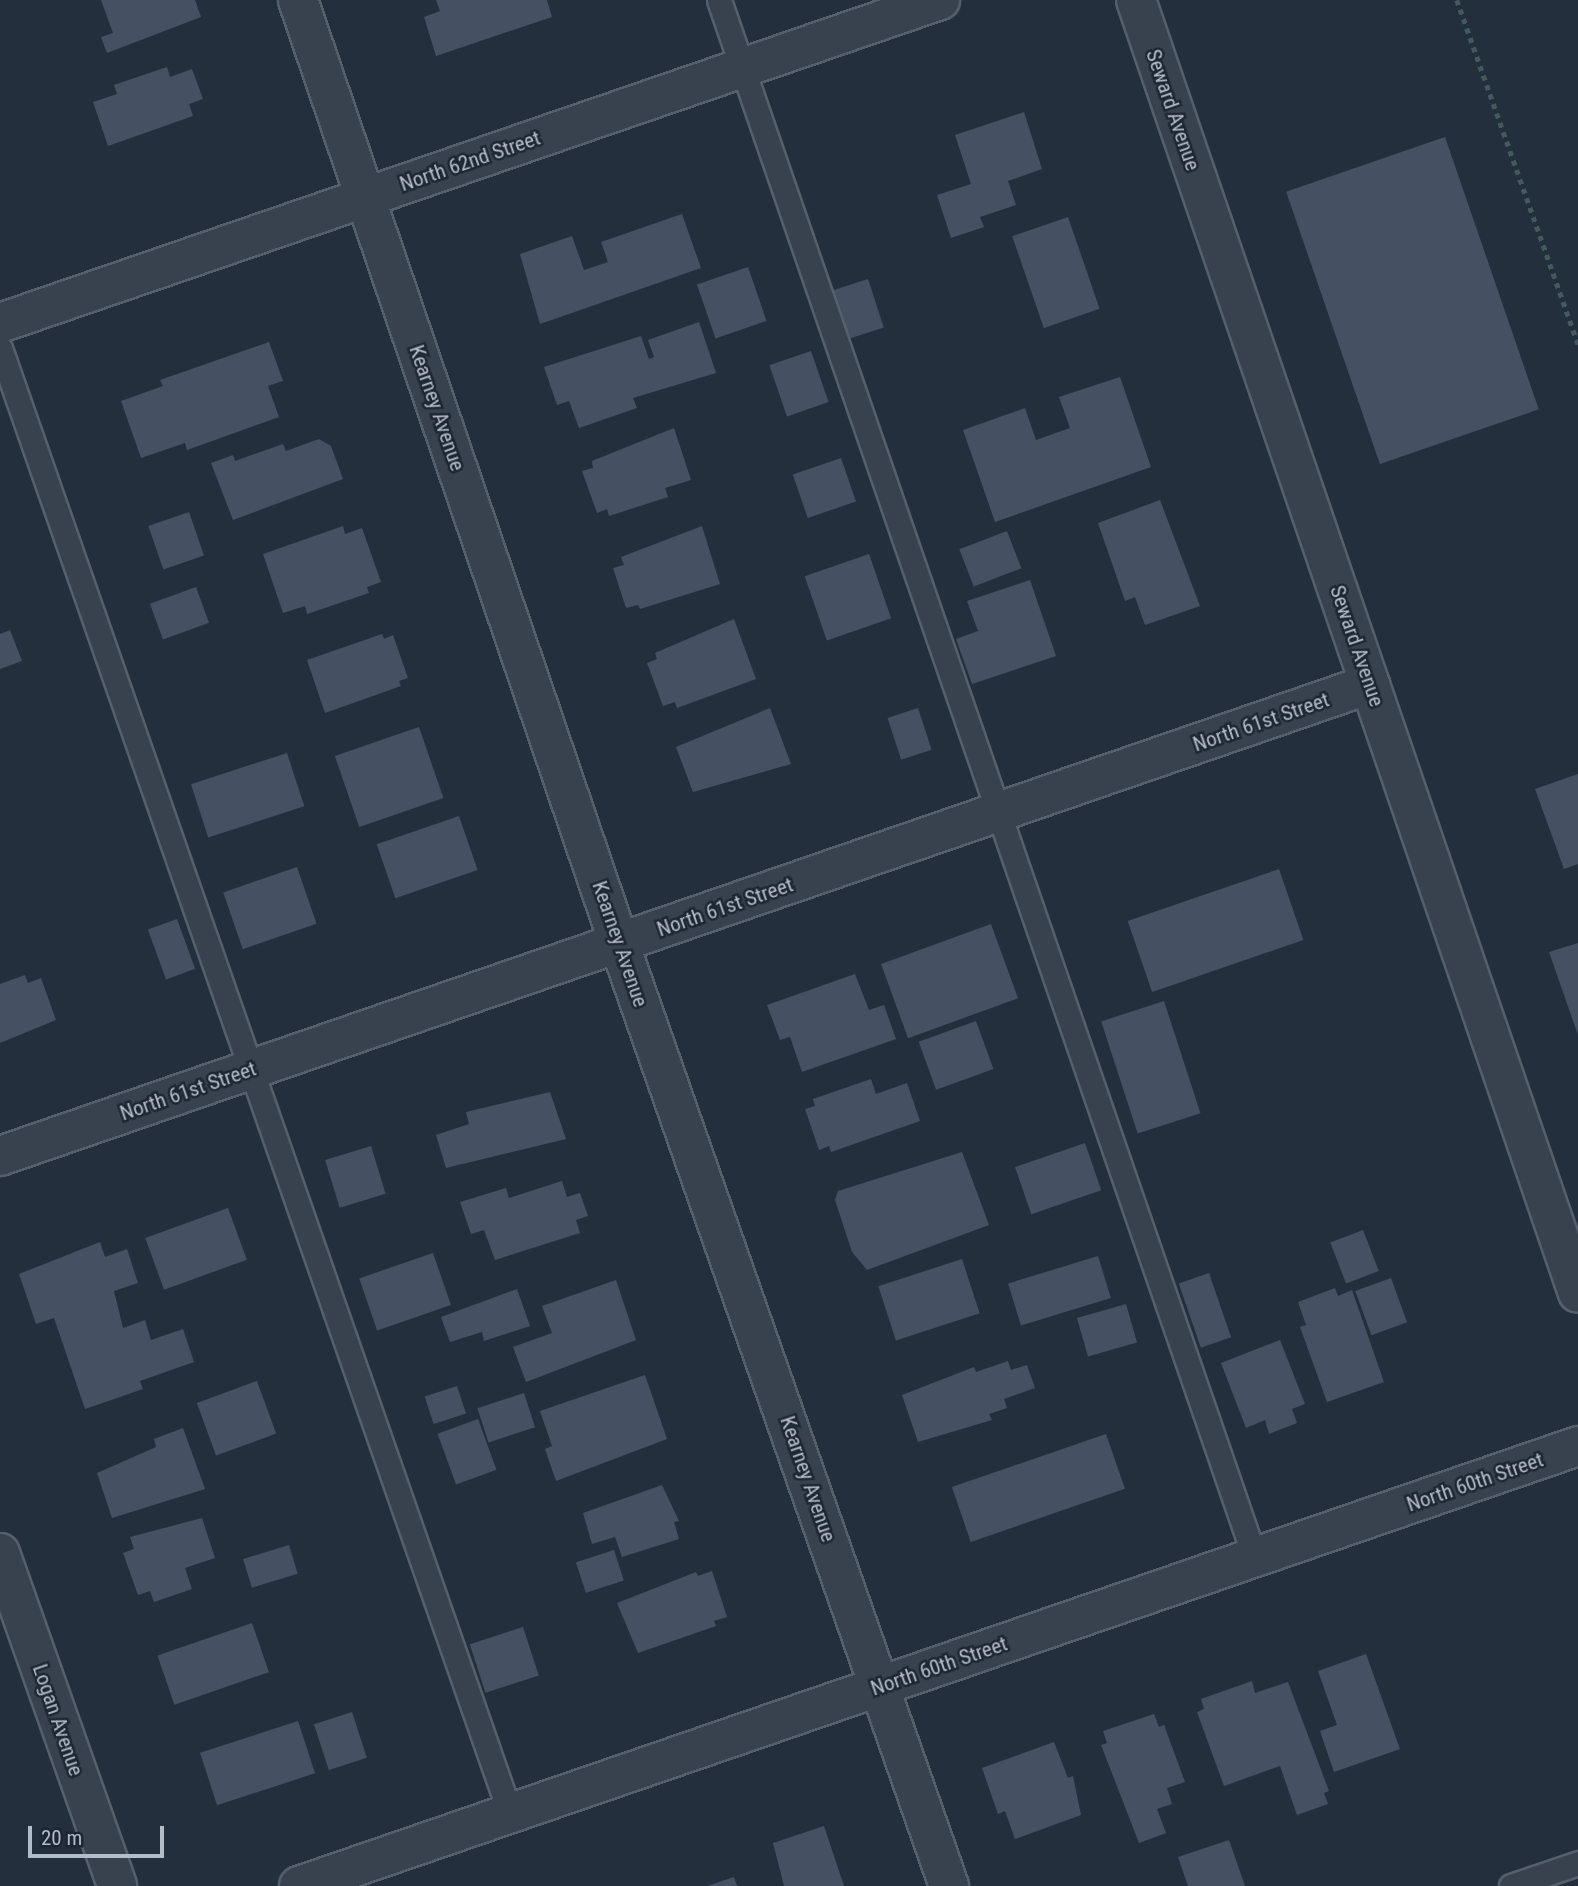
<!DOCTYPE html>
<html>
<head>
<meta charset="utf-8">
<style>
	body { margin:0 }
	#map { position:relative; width:1578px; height:1886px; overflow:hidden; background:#242f3e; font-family:"Roboto Condensed",sans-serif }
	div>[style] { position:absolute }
	.building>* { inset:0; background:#455162; transform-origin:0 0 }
	.path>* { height:4.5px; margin-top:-2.25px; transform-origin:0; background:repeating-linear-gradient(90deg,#44595c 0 5px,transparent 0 10px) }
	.roads { filter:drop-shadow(2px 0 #565f6c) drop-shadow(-2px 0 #565f6c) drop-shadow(0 2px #565f6c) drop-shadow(0 -2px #565f6c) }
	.lane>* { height:23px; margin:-11.5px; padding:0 11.5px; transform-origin:11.5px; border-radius:11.5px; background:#38414e }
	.street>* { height:38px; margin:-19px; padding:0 19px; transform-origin:19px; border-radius:19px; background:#38414e }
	span { translate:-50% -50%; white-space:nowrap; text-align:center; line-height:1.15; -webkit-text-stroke:5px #1d2633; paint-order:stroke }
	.street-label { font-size:21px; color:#b4bcc9 }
	.scale { position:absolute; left:28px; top:1826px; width:136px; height:32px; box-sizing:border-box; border:4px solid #b4bcc9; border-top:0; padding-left:9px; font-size:21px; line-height:24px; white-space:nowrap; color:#b4bcc9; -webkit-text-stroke:5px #1d2633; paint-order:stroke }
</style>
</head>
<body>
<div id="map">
	<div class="building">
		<i style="clip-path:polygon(101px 0,195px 0,201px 17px,107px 53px,101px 37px,113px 33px)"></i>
		<i style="clip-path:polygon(436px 0,547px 0,552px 17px,436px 56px,424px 17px,440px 11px)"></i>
		<i style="clip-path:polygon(167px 67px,170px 77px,192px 69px,203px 99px,189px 104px,193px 116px,108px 146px,93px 102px,117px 94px,114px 85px)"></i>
		<i style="clip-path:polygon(1024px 112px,1042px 169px,1008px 181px,1016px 205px,980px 217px,984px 227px,951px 238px,937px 195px,971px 184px,955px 135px)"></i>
		<i style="left:1445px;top:137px;width:288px;height:168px;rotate:71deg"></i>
		<i style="clip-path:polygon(682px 214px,701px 268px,540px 324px,520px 254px,572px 236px,584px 270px,608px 262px,601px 242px)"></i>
		<i style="left:1068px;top:217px;width:97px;height:59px;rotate:71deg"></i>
		<i style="left:748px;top:267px;width:57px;height:54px;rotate:71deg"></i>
		<i style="left:868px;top:279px;width:51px;height:39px;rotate:72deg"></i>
		<i style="clip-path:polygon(699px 322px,716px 373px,633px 398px,637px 408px,579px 428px,569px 401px,557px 405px,544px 367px,641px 336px,649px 359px,654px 357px,648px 340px)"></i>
		<i style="clip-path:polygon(269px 342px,283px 381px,268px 386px,279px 417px,187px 450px,185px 443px,141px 458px,121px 401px,163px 386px,160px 380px)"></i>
		<i style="left:811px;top:351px;width:54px;height:44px;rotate:71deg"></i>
		<i style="clip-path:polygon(1120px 377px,1151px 467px,995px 522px,963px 430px,1025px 408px,1036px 440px,1070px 428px,1059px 397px)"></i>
		<i style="clip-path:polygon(674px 428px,691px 480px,665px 488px,668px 497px,609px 516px,607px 509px,597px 513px,582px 471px,593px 468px,592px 461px)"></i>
		<i style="clip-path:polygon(319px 439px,331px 446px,343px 479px,233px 520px,211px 463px,233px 455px,235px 461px,283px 444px,286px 451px)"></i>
		<i style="left:841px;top:458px;width:46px;height:51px;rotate:71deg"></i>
		<i style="clip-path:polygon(1160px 500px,1200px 606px,1145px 625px,1135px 597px,1125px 601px,1098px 523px)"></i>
		<i style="left:189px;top:512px;width:46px;height:43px;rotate:71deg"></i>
		<i style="clip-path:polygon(343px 526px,345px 534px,362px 528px,381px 582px,367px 587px,369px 593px,307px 614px,305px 606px,283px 613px,263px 554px)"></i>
		<i style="clip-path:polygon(702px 526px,720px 584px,640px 609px,638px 605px,626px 608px,613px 568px,624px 565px,621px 557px)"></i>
		<i style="left:1007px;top:531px;width:40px;height:51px;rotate:69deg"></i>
		<i style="left:869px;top:554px;width:68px;height:68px;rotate:71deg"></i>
		<i style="clip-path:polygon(1030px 580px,1056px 656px,972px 684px,956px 639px,978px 631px,967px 601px)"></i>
		<i style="left:196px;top:587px;width:38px;height:49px;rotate:70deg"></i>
		<i style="clip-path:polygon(734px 619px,756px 679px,677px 708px,675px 702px,663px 706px,647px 663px,657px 659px,655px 653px)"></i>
		<i style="clip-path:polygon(10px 630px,22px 661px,0 669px,0 634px)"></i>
		<i style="clip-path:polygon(382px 634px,384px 639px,393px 635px,408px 678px,399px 681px,401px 686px,325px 713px,307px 660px)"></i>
		<i style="clip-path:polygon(770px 708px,791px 764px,693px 792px,676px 747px)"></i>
		<i style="left:918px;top:708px;width:44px;height:32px;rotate:72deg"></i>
		<i style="left:419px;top:727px;width:75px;height:89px;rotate:71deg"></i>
		<i style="left:287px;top:753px;width:56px;height:101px;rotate:72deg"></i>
		<i style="clip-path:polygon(1578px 774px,1578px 864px,1564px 869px,1535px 789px)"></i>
		<i style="left:459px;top:816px;width:57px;height:87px;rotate:71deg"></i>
		<i style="left:297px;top:867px;width:60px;height:78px;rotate:71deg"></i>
		<i style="left:1279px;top:869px;width:75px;height:160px;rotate:71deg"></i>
		<i style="left:177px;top:919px;width:53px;height:31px;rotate:70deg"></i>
		<i style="left:991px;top:924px;width:79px;height:117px;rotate:70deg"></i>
		<i style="clip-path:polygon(1578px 943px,1578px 1035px,1549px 952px)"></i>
		<i style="clip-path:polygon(855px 974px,869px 1010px,884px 1005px,896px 1039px,802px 1072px,790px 1037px,780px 1040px,767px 1005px)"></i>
		<i style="clip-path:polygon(25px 975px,28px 983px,41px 978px,56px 1020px,0 1043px,0 984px)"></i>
		<i style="left:1164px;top:1001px;width:118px;height:66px;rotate:72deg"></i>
		<i style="left:976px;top:1021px;width:51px;height:61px;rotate:70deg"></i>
		<i style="clip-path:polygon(871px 1079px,876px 1094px,907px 1083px,920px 1121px,831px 1152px,829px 1146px,819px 1150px,805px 1109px,815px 1106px,813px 1099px)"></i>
		<i style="clip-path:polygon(550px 1092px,566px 1139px,446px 1168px,436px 1135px,469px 1124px,466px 1112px)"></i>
		<i style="left:1085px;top:1143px;width:50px;height:74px;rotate:71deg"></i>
		<i style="left:371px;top:1146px;width:50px;height:48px;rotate:73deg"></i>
		<i style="clip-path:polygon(962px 1152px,989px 1225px,867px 1270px,852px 1252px,835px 1200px,838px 1191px)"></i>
		<i style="clip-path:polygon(562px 1181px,567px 1197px,580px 1193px,588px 1216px,576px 1220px,580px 1233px,495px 1260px,484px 1230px,471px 1234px,460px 1202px,506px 1188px,509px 1198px)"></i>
		<i style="left:228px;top:1208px;width:55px;height:88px;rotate:70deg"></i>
		<i style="left:1363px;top:1230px;width:44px;height:35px;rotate:69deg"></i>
		<i style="clip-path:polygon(100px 1242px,105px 1257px,127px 1249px,138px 1283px,114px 1291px,123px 1328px,145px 1320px,151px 1340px,183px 1329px,194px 1362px,140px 1381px,143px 1389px,85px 1409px,54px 1318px,36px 1324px,19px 1274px)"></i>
		<i style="left:433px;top:1253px;width:55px;height:78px;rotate:71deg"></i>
		<i style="left:1098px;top:1256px;width:44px;height:94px;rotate:73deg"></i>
		<i style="left:962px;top:1259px;width:57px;height:88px;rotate:72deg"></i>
		<i style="left:1209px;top:1273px;width:68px;height:32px;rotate:71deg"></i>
		<i style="left:1391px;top:1278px;width:47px;height:38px;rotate:70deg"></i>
		<i style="clip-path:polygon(616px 1280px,636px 1340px,526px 1382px,513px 1347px,552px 1333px,542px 1306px)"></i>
		<i style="clip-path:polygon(1335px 1288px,1338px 1296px,1352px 1290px,1384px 1382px,1327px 1402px,1300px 1327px,1306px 1325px,1298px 1302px)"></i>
		<i style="clip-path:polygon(517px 1289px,530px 1326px,484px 1341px,482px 1332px,450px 1342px,441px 1317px)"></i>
		<i style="left:1126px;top:1304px;width:40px;height:51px;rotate:74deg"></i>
		<i style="clip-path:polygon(1280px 1340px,1305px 1404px,1292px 1409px,1297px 1423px,1269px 1434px,1265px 1420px,1246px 1428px,1221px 1363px)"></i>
		<i style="clip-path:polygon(1008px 1361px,1011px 1370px,1027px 1365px,1035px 1388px,1004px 1399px,1007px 1408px,989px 1414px,992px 1420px,918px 1442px,902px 1395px,974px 1367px,976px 1372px)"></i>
		<i style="clip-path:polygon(645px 1375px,667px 1439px,556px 1481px,545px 1449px,552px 1446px,540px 1411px)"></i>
		<i style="left:257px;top:1381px;width:56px;height:64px;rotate:70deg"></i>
		<i style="left:457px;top:1386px;width:29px;height:34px;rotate:72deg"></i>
		<i style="left:524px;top:1393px;width:36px;height:49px;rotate:72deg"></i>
		<i style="left:478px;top:1419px;width:54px;height:43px;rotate:70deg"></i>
		<i style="clip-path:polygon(183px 1428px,205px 1489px,112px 1518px,97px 1473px,156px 1447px,154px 1439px)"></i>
		<i style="left:1106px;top:1434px;width:58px;height:163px;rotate:71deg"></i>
		<i style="clip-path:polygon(662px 1485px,679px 1521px,674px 1522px,679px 1539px,622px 1557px,615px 1537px,592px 1544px,583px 1513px)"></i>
		<i style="clip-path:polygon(202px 1518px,215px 1558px,185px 1568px,192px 1589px,154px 1602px,150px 1591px,138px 1595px,123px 1553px,134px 1549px,130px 1537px)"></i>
		<i style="left:289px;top:1545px;width:30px;height:48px;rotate:73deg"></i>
		<i style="left:614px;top:1550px;width:32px;height:40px;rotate:72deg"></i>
		<i style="clip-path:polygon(712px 1571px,727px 1617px,714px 1621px,716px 1626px,638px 1653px,617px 1603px,696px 1572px,698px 1576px)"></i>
		<i style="left:252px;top:1623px;width:52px;height:100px;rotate:71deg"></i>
		<i style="left:523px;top:1627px;width:51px;height:56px;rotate:72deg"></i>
		<i style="clip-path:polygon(1366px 1654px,1400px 1749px,1334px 1772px,1320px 1731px,1337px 1725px,1318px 1671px)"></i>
		<i style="clip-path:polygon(1252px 1681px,1255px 1693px,1288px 1682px,1329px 1791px,1324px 1793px,1328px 1804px,1297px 1815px,1280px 1766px,1224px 1786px,1197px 1712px,1204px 1709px,1201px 1699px)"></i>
		<i style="left:352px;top:1712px;width:48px;height:40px;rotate:72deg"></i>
		<i style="clip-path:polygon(1154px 1714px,1159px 1727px,1164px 1725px,1185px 1782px,1167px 1788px,1172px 1804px,1157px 1809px,1166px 1833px,1139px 1843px,1101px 1745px,1107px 1743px,1103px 1731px)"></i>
		<i style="left:298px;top:1721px;width:55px;height:103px;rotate:72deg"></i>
		<i style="clip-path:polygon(1054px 1742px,1068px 1778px,1073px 1776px,1081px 1815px,1015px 1839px,1005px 1811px,998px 1814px,982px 1768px)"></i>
		<i style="clip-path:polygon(824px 1826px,844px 1886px,784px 1886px,773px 1843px)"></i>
		<i style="clip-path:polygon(1229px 1840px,1245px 1886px,1188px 1886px,1178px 1857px)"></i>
		<i style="clip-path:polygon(734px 1877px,737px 1886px,707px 1886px)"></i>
	</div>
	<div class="path">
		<i style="left:1457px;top:0;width:365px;rotate:70.6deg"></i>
	</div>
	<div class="roads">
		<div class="lane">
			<i style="left:719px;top:0;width:1648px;rotate:71.02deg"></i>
			<i style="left:0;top:348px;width:1551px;rotate:70.81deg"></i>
			<i style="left:1511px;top:1886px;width:71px;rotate:-18.9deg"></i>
		</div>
		<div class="street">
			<i style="left:298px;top:0;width:996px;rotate:71.2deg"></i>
			<i style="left:619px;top:943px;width:999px;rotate:70.71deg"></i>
			<i style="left:1136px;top:0;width:1366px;rotate:71.13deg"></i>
			<i style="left:0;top:323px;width:994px;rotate:-18.96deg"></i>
			<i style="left:0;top:1156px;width:1449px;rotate:-19.01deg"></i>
			<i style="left:0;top:1553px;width:353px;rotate:70.6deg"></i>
			<i style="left:299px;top:1886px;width:1353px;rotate:-18.98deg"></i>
		</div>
	</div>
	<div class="street-label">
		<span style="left:1173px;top:110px;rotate:71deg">Seward Avenue</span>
		<span style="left:470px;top:161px;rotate:-19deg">North 62nd Street</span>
		<span style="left:437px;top:408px;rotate:71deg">Kearney Avenue</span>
		<span style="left:1357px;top:646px;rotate:71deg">Seward Avenue</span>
		<span style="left:1261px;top:722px;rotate:-19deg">North 61st Street</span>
		<span style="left:725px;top:907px;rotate:-19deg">North 61st Street</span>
		<span style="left:620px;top:944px;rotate:71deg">Kearney Avenue</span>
		<span style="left:188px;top:1091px;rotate:-19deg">North 61st Street</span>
		<span style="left:808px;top:1479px;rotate:71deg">Kearney Avenue</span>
		<span style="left:1475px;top:1482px;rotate:-19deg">North 60th Street</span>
		<span style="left:939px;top:1666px;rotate:-19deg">North 60th Street</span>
		<span style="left:58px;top:1720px;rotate:71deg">Logan Avenue</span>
	</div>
	<div class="scale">20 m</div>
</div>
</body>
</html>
